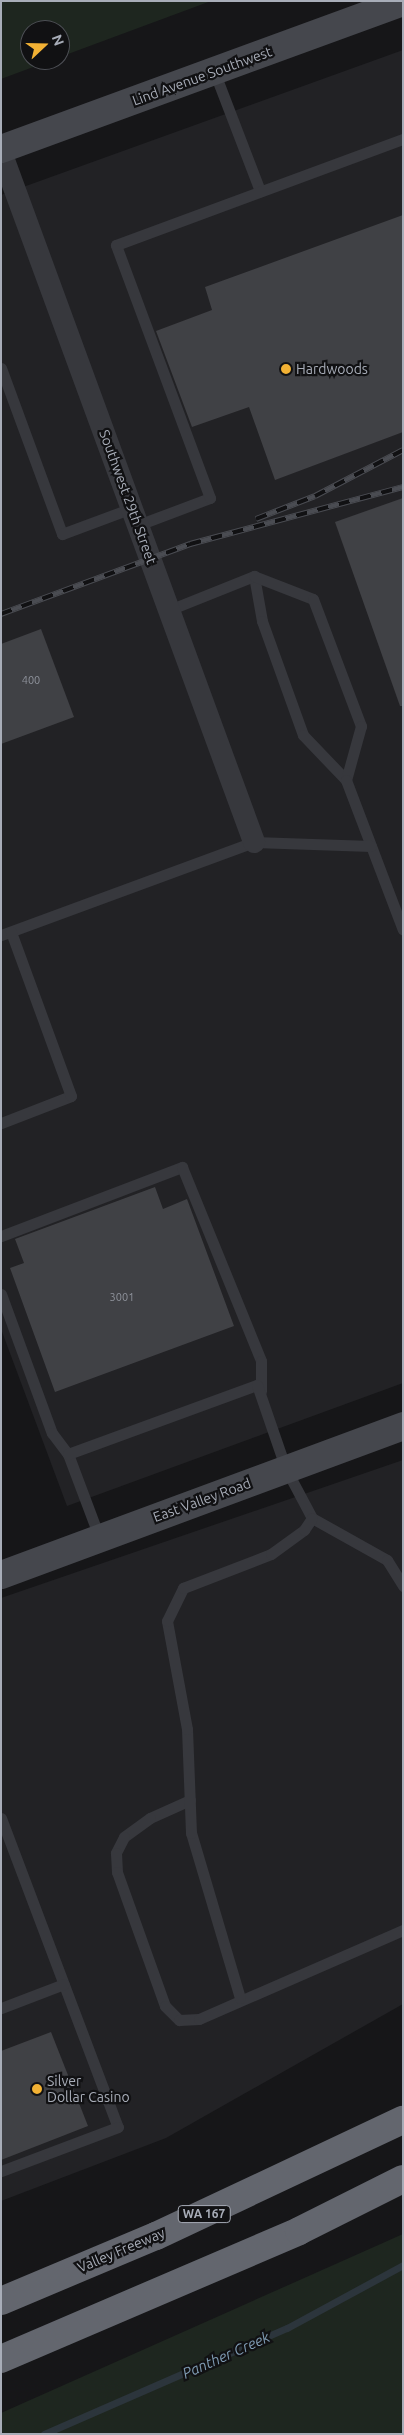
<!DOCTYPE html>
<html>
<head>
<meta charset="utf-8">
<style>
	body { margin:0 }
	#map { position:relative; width:404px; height:2435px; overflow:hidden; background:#161618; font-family:Ubuntu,sans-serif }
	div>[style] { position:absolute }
	.built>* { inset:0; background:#222225 }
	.green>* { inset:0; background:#1e261f }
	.stream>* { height:7px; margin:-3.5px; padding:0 3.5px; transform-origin:3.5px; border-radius:3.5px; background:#2c353c }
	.building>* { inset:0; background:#404145 }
	.lane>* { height:11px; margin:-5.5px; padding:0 5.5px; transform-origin:5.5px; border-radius:5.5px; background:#37383d }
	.street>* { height:22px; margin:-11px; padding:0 11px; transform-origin:11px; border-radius:11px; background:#37383d }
	.secondary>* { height:28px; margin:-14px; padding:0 14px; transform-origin:14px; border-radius:14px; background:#45474d }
	.highway>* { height:28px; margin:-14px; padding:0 14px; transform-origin:14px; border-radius:14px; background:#63666e }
	.rail>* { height:5.5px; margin-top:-2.75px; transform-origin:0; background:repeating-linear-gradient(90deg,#111113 0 11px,#4a4c52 0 22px); box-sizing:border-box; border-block:1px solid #4a4c52 }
	.dots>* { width:14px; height:14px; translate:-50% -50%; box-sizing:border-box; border:2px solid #111113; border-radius:50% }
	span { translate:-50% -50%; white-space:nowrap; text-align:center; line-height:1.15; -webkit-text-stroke:4.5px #111113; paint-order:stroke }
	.number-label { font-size:11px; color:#8e929b }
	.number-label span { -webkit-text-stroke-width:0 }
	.shield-label span { padding:1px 4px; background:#111113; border:1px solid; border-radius:4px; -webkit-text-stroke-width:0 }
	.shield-label { font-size:12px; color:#a8adb8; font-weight:700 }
	.street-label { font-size:14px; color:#a8adb8 }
	.poi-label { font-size:14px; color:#a8adb8 }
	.left { translate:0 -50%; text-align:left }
	.water-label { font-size:15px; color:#7f9bb3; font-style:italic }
	.frame { position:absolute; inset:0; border:2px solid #a8adb8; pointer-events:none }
	.north { position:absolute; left:20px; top:20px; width:50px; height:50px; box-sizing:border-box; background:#111113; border:1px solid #4d4f55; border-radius:50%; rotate:69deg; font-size:14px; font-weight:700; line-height:20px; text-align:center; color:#a8adb8 }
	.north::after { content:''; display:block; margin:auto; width:18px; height:22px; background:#f2b134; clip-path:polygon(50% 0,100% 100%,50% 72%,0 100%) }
</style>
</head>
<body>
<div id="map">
	<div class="built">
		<i style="clip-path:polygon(403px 50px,403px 1383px,67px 1506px,1px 1329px,1px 195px)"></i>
		<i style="clip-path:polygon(403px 1460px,403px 2004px,166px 2138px,1px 2201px,1px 1598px)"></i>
	</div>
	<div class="green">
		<i style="clip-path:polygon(1px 1px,211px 1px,60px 57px,60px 30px,30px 30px,30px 60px,52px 60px,1px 79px)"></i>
		<i style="clip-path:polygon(403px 2234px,403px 2434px,1px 2434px,1px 2413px)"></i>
	</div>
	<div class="stream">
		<i style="left:44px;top:2434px;width:265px;rotate:-23.6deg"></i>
		<i style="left:287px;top:2328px;width:132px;rotate:-28.5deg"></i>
	</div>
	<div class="building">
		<i style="clip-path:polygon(403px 215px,403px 432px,275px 480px,249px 407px,192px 427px,156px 331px,212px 310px,205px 287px)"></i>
		<i style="clip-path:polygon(403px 498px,403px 706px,400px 706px,335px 522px)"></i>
		<i style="clip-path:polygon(41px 629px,74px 717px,1px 744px,1px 644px)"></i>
		<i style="clip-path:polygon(155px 1187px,163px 1209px,187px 1199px,234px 1326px,55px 1392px,10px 1268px,24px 1263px,15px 1239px)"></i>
		<i style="clip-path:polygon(51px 2032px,88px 2126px,1px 2160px,1px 2051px)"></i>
	</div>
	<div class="lane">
		<i style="left:214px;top:71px;width:129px;rotate:69deg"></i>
		<i style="left:1px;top:368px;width:177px;rotate:69.8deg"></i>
		<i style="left:62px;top:534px;width:75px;rotate:-20.4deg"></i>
		<i style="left:138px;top:525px;width:77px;rotate:-20.6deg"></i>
		<i style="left:210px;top:498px;width:270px;rotate:-110.4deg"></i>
		<i style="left:116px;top:245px;width:306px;rotate:-20.3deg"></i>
		<i style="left:254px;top:576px;width:46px;rotate:79.9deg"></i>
		<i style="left:262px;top:621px;width:121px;rotate:70.2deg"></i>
		<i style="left:303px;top:735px;width:62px;rotate:46.3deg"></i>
		<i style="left:169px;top:610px;width:92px;rotate:-21.8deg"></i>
		<i style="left:254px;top:576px;width:63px;rotate:21.3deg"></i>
		<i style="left:313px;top:599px;width:136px;rotate:69.3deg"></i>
		<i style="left:361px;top:726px;width:56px;rotate:105.5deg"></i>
		<i style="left:346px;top:780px;width:160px;rotate:69.2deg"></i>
		<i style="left:1px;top:935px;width:270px;rotate:-20.2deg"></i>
		<i style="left:254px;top:842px;width:117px;rotate:2deg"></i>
		<i style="left:1px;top:1123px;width:75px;rotate:-21.1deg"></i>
		<i style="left:71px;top:1096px;width:175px;rotate:-110.1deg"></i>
		<i style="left:1px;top:1236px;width:194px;rotate:-20.9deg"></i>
		<i style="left:182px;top:1167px;width:209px;rotate:67.8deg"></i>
		<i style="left:261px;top:1361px;width:30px;rotate:90deg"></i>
		<i style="left:1px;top:1294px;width:148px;rotate:69.9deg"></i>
		<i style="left:52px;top:1433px;width:26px;rotate:53deg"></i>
		<i style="left:68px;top:1454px;width:91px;rotate:69.4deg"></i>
		<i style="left:68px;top:1454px;width:201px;rotate:-20.1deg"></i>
		<i style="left:257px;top:1385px;width:89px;rotate:71deg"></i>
		<i style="left:286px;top:1469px;width:55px;rotate:62deg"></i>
		<i style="left:312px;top:1518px;width:86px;rotate:29.2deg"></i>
		<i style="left:387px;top:1560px;width:31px;rotate:58deg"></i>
		<i style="left:190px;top:1800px;width:44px;rotate:155.8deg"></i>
		<i style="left:150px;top:1818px;width:32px;rotate:144deg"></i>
		<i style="left:124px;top:1837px;width:18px;rotate:117deg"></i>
		<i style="left:116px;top:1853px;width:19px;rotate:87deg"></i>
		<i style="left:117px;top:1872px;width:142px;rotate:70.3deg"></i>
		<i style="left:165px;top:2006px;width:20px;rotate:45deg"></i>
		<i style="left:179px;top:2020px;width:20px;rotate:-3deg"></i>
		<i style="left:199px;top:2019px;width:223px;rotate:-23.6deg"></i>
		<i style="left:1px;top:1818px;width:330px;rotate:69.3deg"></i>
		<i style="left:118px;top:2127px;width:125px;rotate:159.4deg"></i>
		<i style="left:240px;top:1998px;width:172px;rotate:-106.5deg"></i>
		<i style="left:191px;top:1833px;width:104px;rotate:-92.2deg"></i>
		<i style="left:187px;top:1729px;width:110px;rotate:-100.5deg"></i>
		<i style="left:167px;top:1621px;width:37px;rotate:-64deg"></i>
		<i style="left:183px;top:1588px;width:94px;rotate:-21.1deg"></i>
		<i style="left:271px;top:1554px;width:41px;rotate:-36deg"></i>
		<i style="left:304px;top:1530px;width:14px;rotate:-56deg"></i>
		<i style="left:1px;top:2008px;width:67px;rotate:-20.9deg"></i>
	</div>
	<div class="street">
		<i style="left:1px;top:152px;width:735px;rotate:69.86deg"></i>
	</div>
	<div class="secondary">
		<i style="left:1px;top:149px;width:428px;rotate:-20.1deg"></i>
		<i style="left:1px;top:1575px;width:429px;rotate:-20.3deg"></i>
	</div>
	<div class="highway">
		<i style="left:1px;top:2301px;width:168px;rotate:-22.8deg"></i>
		<i style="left:156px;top:2236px;width:273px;rotate:-25.2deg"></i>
		<i style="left:1px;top:2359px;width:324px;rotate:-23.2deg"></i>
		<i style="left:299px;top:2231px;width:116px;rotate:-26.6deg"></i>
	</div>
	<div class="rail">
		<i style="left:256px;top:519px;width:63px;rotate:-21.3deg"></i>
		<i style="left:315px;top:496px;width:99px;rotate:-27.6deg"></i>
		<i style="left:1px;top:614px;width:202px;rotate:-20.3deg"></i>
		<i style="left:190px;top:544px;width:220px;rotate:-15deg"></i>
	</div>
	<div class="dots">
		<i style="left:286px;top:369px;background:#f2b134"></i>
		<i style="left:37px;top:2089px;background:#f2b134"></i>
	</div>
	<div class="number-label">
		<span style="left:31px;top:680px">400</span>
		<span style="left:122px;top:1297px">3001</span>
	</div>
	<div class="shield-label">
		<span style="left:204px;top:2214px">WA 167</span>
	</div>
	<div class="street-label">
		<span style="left:202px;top:76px;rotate:-20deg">Lind Avenue Southwest</span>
		<span style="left:128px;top:497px;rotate:70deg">Southwest 29th Street</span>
		<span style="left:202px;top:1500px;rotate:-20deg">East Valley Road</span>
		<span style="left:121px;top:2250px;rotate:-23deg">Valley Freeway</span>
	</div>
	<div class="poi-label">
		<span class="left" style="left:296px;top:369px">Hardwoods</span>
		<span class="left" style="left:47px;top:2089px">Silver<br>Dollar Casino</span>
	</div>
	<div class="water-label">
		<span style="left:226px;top:2355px;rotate:-24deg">Panther Creek</span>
	</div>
	<div class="frame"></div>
	<div class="north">N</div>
</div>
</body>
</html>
